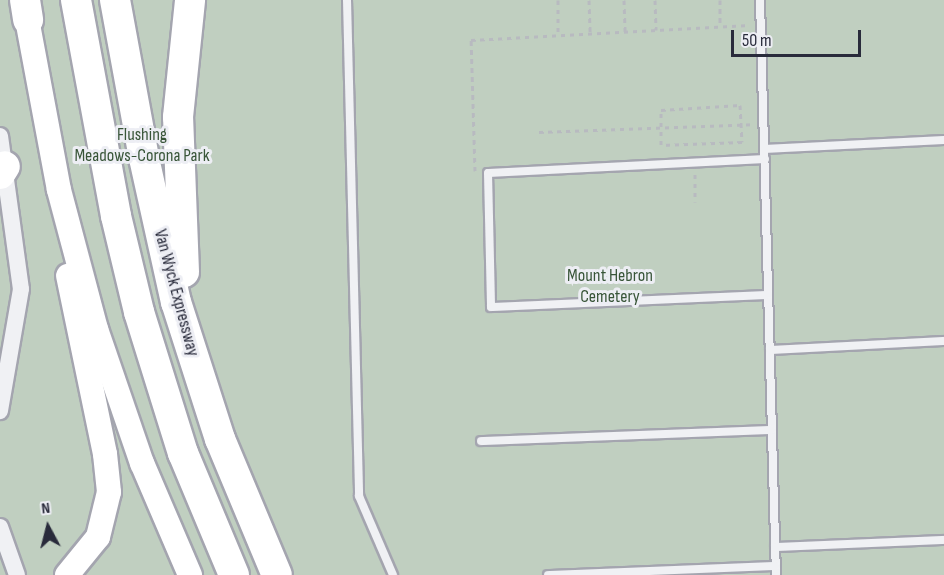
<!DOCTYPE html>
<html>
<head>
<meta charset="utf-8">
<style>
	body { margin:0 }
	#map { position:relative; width:944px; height:575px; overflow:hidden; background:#dedfe6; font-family:"Sofia Sans Condensed",sans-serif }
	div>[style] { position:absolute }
	.green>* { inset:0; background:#c0cfc0; transform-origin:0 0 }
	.path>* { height:3px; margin-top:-1.5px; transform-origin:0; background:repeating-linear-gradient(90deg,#b8bac0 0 4.5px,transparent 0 9px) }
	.roads { filter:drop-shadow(2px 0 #a4a5af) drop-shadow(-2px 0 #a4a5af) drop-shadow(0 2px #a4a5af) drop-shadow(0 -2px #a4a5af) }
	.lane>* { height:8px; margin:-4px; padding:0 4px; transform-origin:4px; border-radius:4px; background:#f0f1f4 }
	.street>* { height:16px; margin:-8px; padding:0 8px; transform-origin:8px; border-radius:8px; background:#f0f1f4 }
	.secondary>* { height:24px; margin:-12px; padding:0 12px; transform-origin:12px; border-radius:12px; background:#fff }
	.highway>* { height:30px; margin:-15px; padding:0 15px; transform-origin:15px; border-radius:15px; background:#fff }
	span { translate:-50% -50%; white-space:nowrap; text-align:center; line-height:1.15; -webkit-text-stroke:6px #edeef4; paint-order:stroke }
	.park-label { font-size:18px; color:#385538 }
	.street-label { font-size:18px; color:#292b3b }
	.north { position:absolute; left:18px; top:497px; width:60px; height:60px; -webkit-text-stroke:4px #edeef4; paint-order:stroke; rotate:353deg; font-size:16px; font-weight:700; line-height:24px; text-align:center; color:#292b3b }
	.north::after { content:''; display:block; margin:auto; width:21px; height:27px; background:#292b3b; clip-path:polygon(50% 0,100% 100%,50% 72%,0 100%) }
	.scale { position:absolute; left:731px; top:30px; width:130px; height:27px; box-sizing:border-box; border:3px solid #292b3b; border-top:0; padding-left:8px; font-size:18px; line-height:21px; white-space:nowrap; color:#292b3b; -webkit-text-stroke:4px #edeef4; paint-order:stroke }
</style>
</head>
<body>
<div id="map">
	<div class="green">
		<i style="left:0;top:0;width:944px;height:575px"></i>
	</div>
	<div class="path">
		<i style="left:558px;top:0;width:35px;rotate:90deg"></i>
		<i style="left:589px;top:0;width:33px;rotate:88deg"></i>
		<i style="left:624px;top:0;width:32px;rotate:88deg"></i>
		<i style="left:655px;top:0;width:30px;rotate:88deg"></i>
		<i style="left:720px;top:0;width:26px;rotate:90deg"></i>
		<i style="left:740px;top:105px;width:37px;rotate:87deg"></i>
		<i style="left:742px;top:142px;width:81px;rotate:177.9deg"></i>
		<i style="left:661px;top:145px;width:35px;rotate:-90deg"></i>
		<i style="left:661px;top:110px;width:79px;rotate:-3.6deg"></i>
		<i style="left:539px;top:132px;width:214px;rotate:-2.1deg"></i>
		<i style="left:475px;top:171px;width:131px;rotate:-91.7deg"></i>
		<i style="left:471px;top:40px;width:279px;rotate:-3.1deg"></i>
		<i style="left:695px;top:174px;width:28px;rotate:90deg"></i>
	</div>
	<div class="roads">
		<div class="lane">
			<i style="left:347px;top:0;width:496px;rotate:88.6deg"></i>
			<i style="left:359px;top:496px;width:86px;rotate:66.7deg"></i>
			<i style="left:760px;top:0;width:575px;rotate:88.41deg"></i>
			<i style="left:764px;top:149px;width:180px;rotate:-2.9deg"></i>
			<i style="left:765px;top:159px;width:277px;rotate:177.1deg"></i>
			<i style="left:488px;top:173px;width:134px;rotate:88.7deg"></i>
			<i style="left:491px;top:307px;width:277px;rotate:-2.5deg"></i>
			<i style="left:770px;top:350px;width:174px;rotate:-3deg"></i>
			<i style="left:481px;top:441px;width:291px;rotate:-2.2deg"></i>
			<i style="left:775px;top:547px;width:169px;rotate:-2.4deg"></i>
			<i style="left:548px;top:575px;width:228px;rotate:-2.3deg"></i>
		</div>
		<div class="street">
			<i style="left:0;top:136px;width:154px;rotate:82.2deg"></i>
			<i style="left:21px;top:289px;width:124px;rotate:99.8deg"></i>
			<i style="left:0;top:527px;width:51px;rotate:70.5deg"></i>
		</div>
		<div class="secondary">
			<i style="left:24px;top:3px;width:190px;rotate:79.4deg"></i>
			<i style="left:59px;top:190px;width:144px;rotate:75.1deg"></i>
			<i style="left:96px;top:329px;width:142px;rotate:71.1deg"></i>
			<i style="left:142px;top:463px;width:122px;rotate:66.8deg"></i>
			<i style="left:67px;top:575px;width:49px;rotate:-50.8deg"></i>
			<i style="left:98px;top:537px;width:46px;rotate:-76.3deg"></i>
			<i style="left:109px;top:492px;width:38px;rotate:-96deg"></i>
			<i style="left:105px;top:454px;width:182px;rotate:-101.7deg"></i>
		</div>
		<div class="highway">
			<i style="left:25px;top:0;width:20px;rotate:81deg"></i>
			<i style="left:76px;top:0;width:220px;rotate:79.5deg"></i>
			<i style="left:116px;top:216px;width:99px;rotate:76.5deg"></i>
			<i style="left:139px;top:312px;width:148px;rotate:72.7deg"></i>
			<i style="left:183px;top:453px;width:132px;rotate:67.3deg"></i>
			<i style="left:115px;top:0;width:161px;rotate:79.6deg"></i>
			<i style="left:144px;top:158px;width:148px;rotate:77.5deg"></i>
			<i style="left:176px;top:302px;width:144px;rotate:72.2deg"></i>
			<i style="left:220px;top:439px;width:147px;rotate:67.3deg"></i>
			<i style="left:0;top:174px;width:9px;rotate:-58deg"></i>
			<i style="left:184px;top:272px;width:155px;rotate:-92.2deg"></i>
			<i style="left:178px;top:117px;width:118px;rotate:-84.1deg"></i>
		</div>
	</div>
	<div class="park-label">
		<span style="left:142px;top:146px">Flushing<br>Meadows-Corona Park</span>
		<span style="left:610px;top:287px">Mount Hebron<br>Cemetery</span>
	</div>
	<div class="street-label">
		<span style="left:176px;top:293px;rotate:75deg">Van Wyck Expressway</span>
	</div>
	<div class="north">N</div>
	<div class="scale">50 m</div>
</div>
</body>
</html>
